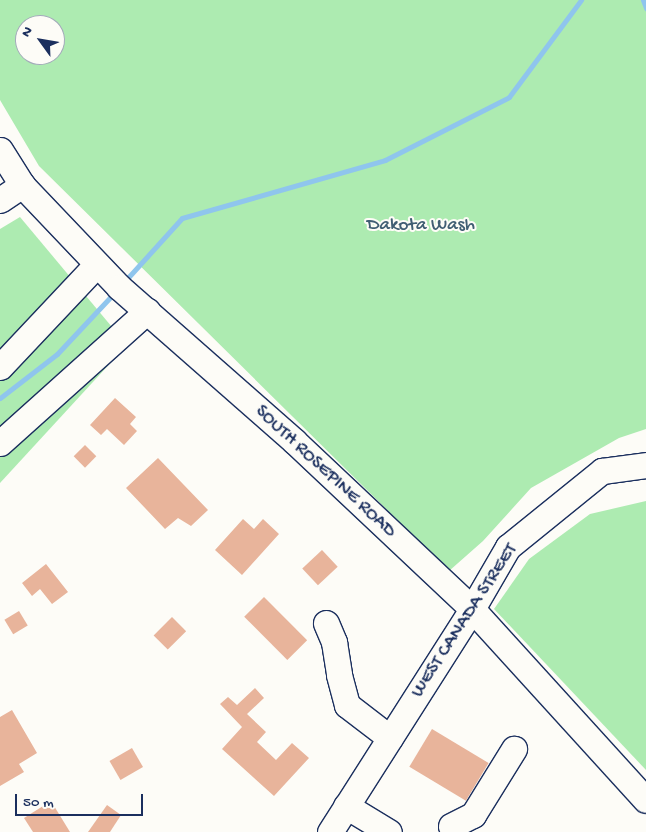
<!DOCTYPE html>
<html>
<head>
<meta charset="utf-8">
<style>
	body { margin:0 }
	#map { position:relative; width:646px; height:832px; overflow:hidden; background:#fdfcf7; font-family:"Gochi Hand",sans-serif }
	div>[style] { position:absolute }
	.green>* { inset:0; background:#adebb1 }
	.stream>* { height:5px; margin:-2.5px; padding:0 2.5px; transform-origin:2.5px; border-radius:2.5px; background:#8fc5ed }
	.building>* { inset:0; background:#e8b49b; transform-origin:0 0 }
	.roads { filter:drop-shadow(1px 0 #1b2f5e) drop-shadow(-1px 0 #1b2f5e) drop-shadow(0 1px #1b2f5e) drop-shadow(0 -1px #1b2f5e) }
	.minor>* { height:25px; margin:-12.5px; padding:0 12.5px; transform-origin:12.5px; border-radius:12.5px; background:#fdfcf7 }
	span { translate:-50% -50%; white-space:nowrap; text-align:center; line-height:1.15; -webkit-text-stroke:4px #fdfcf7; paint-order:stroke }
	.park-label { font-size:19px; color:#405e73 }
	.street-label { font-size:19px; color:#1b2f5e }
	.north { position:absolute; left:15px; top:15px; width:50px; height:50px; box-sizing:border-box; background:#fdfcf7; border:1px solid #a3aaba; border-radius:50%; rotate:302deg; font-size:14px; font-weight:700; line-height:20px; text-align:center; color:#1b2f5e }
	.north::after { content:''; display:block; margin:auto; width:18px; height:22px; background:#1b2f5e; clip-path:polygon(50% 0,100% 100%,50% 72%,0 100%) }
	.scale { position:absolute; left:15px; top:794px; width:128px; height:22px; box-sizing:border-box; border:2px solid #1b2f5e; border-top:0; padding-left:6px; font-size:15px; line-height:18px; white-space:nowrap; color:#1b2f5e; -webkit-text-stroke:4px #fdfcf7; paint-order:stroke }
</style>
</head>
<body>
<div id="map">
	<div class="green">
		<i style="clip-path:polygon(evenodd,0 0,646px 0,646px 429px,619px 438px,531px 488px,483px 541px,449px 571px,39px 166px,0 100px,0 0,25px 25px,55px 25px,55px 55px,25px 55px,25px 25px)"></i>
		<i style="clip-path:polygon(20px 217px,127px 345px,0 483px,0 229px)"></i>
		<i style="clip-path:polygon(646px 501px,646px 770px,494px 609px,529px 559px,590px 514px)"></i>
	</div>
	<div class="stream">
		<i style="left:643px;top:0;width:9px;rotate:69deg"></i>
		<i style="left:124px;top:282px;width:86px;rotate:-47.8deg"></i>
		<i style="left:182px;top:218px;width:211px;rotate:-15.9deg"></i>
		<i style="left:385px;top:160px;width:139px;rotate:-26.9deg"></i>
		<i style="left:509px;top:97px;width:121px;rotate:-53.4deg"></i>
		<i style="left:0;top:398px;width:72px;rotate:-37.7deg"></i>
		<i style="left:57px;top:354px;width:85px;rotate:-46.9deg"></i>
	</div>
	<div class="building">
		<i style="clip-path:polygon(115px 398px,136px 417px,130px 424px,137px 431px,124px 445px,107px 429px,101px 435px,90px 425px)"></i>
		<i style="left:85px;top:445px;width:16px;height:16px;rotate:45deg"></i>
		<i style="clip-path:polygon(158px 458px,208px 510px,191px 526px,178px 518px,165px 529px,126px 488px)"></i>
		<i style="clip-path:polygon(243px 519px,254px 529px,263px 519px,279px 534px,242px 575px,215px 550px)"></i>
		<i style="left:322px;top:550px;width:23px;height:27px;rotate:47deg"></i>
		<i style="clip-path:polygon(46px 564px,68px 592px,52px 604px,40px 589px,32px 596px,22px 583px)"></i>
		<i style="left:264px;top:597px;width:61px;height:28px;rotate:45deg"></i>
		<i style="left:19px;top:611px;width:17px;height:17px;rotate:59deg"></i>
		<i style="left:172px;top:617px;width:20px;height:26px;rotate:45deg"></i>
		<i style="clip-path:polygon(255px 688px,264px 698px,247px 714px,266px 732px,257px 742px,276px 760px,292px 743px,309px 758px,274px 796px,222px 749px,242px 727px,220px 704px,228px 697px,237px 705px)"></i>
		<i style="clip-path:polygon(12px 710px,37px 753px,19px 764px,24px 772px,0 786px,0 717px)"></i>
		<i style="left:432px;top:729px;width:66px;height:44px;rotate:31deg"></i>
		<i style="left:132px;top:748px;width:22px;height:26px;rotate:60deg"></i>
		<i style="clip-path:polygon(51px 801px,70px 832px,33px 832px,24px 818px)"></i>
		<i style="clip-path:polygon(107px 805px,121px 815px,110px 832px,88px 832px)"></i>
	</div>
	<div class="roads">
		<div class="minor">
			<i style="left:0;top:150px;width:41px;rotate:57.8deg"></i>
			<i style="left:22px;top:185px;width:141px;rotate:46.4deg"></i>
			<i style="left:119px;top:287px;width:233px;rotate:41.3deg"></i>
			<i style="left:294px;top:441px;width:245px;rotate:43.3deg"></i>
			<i style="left:472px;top:609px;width:258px;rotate:47.7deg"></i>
			<i style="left:0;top:200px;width:27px;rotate:-34deg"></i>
			<i style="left:0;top:367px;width:141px;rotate:-46.7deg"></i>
			<i style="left:0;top:443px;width:198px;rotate:-41.9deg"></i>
			<i style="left:326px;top:623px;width:21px;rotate:67deg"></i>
			<i style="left:334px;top:642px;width:33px;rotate:81deg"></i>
			<i style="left:339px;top:675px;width:31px;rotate:75deg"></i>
			<i style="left:347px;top:705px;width:54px;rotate:37.5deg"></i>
			<i style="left:346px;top:806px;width:50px;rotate:31.2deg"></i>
			<i style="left:451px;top:826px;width:25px;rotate:-27deg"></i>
			<i style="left:473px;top:815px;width:78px;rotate:-58.2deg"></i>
			<i style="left:330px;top:832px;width:264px;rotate:-57.5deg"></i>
			<i style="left:472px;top:609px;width:72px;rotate:-59.9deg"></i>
			<i style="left:508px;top:547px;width:121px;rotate:-39deg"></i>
			<i style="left:602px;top:471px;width:44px;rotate:-7.8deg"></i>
		</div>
	</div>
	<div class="park-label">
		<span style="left:421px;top:226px">Dakota Wash</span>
	</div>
	<div class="street-label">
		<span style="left:325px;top:472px;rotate:43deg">SOUTH ROSEPINE ROAD</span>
		<span style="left:465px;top:621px;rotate:-57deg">WEST CANADA STREET</span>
	</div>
	<div class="north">N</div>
	<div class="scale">50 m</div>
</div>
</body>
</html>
